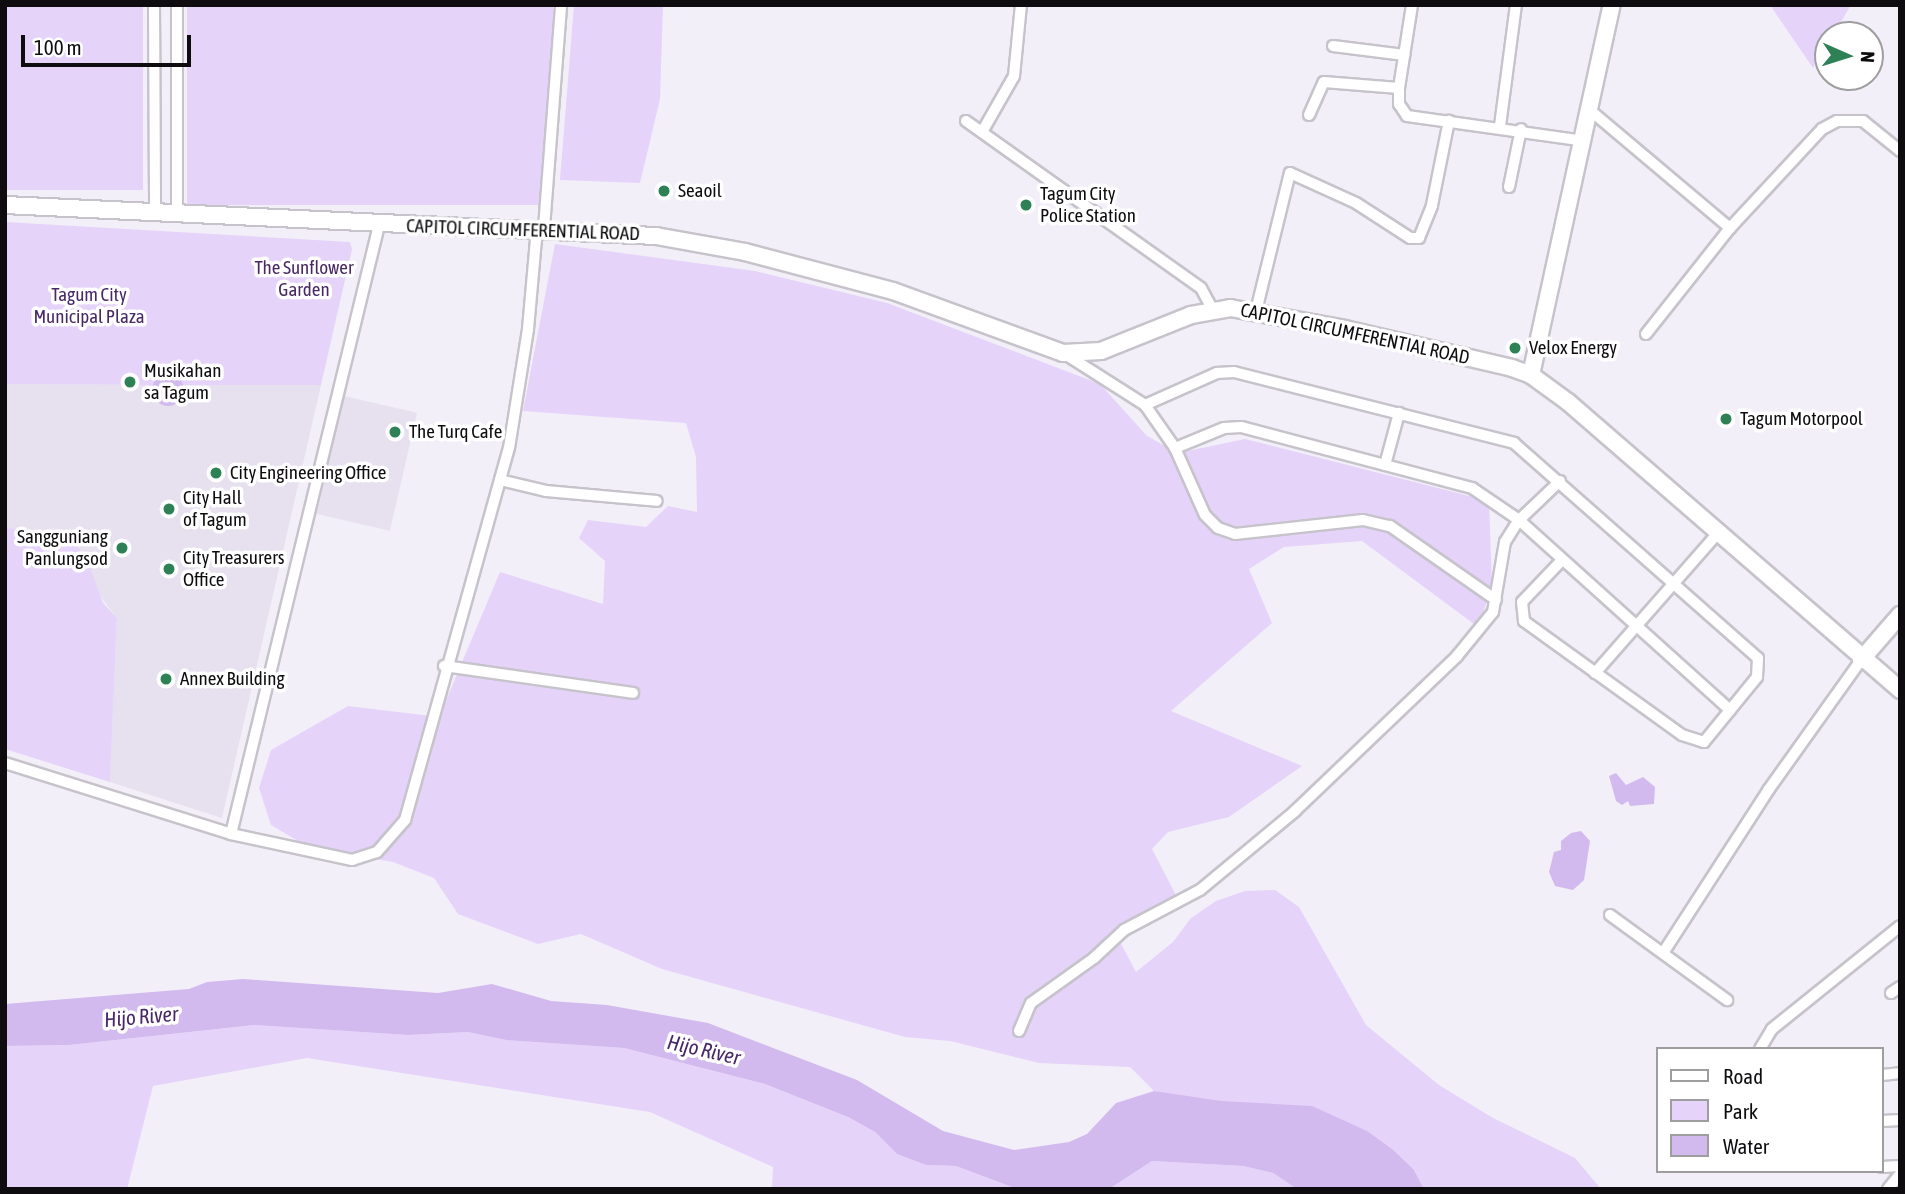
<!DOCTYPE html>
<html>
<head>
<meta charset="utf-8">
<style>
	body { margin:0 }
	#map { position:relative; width:1905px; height:1194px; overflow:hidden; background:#f3eff8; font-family:"Asap Condensed",sans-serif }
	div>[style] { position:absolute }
	.built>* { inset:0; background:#e7e0ee; transform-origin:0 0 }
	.green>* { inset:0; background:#e5d3fa; transform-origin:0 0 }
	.water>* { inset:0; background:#d2baee }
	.round { border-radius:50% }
	.roads { filter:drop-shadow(2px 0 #c7c3cb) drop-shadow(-2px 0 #c7c3cb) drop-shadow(0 2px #c7c3cb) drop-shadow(0 -2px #c7c3cb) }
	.street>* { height:10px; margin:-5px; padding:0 5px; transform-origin:5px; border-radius:5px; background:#fff }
	.secondary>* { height:16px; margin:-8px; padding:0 8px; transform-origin:8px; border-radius:8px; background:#fff }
	.dots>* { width:19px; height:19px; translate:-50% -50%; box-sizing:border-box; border:4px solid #fff; border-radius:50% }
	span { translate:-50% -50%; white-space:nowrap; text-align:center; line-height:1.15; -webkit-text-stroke:7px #fff; paint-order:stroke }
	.poi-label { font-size:19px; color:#0e0c0f }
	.left { translate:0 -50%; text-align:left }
	.right { translate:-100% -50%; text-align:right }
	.street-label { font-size:19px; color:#0e0c0f }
	.park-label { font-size:19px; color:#492866 }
	.water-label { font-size:21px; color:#482865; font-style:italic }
	.frame { position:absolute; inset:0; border:7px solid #0e0c0f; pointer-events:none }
	.legend { position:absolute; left:1656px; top:1047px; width:228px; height:126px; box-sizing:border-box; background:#fff; border:2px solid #9f9e9f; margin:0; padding:9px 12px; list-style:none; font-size:21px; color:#0e0c0f }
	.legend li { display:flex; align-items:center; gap:14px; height:35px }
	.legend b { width:35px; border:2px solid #9f9e9f }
	.north { position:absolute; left:1814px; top:21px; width:70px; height:70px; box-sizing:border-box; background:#fff; border:2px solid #9f9e9f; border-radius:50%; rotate:93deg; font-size:19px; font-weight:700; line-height:28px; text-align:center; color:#0e0c0f }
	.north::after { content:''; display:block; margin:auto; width:24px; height:32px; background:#2d8154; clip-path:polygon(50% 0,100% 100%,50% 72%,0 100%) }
	.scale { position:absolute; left:21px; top:35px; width:170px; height:32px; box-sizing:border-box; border:4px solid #0e0c0f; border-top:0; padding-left:9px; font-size:21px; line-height:24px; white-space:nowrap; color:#0e0c0f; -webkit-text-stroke:5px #fff; paint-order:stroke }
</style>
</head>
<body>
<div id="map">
	<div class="built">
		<i style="clip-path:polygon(5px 384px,153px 385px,154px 399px,165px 406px,182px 399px,183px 385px,321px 385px,222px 818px,110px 782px,117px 618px,97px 592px,88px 562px,62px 535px,5px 528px)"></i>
		<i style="left:344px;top:396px;width:75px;height:121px;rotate:13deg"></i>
	</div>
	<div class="green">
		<i style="left:5px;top:5px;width:138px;height:185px"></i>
		<i style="left:187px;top:5px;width:366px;height:200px"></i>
		<i style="clip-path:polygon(574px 5px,663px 5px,660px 99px,640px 183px,560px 180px)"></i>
		<i style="clip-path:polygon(1770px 5px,1851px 5px,1833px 35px,1828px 35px,1813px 68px)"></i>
		<i style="clip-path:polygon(5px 222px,350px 242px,352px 249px,321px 385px,183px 385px,171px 374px,153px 385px,5px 384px)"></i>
		<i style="clip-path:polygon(555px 244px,755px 271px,887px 303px,1100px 384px,1147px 436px,1178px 453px,1245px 439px,1489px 501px,1492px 587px,1478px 627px,1362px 541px,1284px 547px,1249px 569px,1272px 623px,1171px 711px,1302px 766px,1229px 817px,1168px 832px,1152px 849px,1177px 897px,1118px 938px,1136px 972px,1173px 942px,1191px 918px,1216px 901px,1245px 891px,1275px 890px,1299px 907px,1366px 1025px,1439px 1085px,1493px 1118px,1575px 1158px,1601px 1189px,1424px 1189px,1414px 1170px,1367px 1131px,1154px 1091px,1130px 1067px,1039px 1063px,950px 1041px,905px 1037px,662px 969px,581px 934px,538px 944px,458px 914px,434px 878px,393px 862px,308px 847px,271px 825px,259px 788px,271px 750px,348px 706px,439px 717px,500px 572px,603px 604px,605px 561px,579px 538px,588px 520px,646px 527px,668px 506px,697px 512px,696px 457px,686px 423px,523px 411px)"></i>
		<i style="clip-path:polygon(5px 528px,49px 532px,72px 539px,88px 562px,103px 603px,117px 618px,110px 782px,5px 749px)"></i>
		<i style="clip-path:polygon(256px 1025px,408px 1035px,468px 1032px,506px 1040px,624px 1048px,765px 1084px,848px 1117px,875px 1132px,897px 1154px,926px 1165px,956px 1166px,1012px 1187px,1054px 1189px,772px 1189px,773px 1167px,650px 1112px,307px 1058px,153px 1086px,127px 1189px,5px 1189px,5px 1046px,69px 1045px)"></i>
		<i style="clip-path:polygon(1152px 1161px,1243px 1166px,1273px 1173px,1297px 1189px,1109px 1189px)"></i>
	</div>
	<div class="water">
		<i class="round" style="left:152px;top:374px;width:32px;height:32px"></i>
		<i style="clip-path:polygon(1616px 773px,1626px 785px,1643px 777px,1655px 787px,1654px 804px,1630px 806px,1628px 801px,1622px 805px,1616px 801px,1609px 776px)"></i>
		<i style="clip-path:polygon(1581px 831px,1590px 841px,1584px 880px,1573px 890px,1555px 886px,1549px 872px,1554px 852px,1561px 850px,1561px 841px,1571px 833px)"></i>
		<i style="clip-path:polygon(243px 979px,438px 993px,492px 984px,551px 1001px,607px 1005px,708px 1023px,857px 1080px,943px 1131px,1014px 1150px,1069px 1142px,1087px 1134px,1116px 1103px,1154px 1091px,1221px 1101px,1312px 1106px,1367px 1131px,1392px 1149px,1414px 1170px,1424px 1189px,1297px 1189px,1273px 1173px,1243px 1166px,1152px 1161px,1109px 1189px,1012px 1187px,956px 1166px,926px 1165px,897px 1154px,875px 1132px,848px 1117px,765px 1084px,624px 1048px,506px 1040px,468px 1032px,408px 1035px,255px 1025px,69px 1045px,5px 1046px,5px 1004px,189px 989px,207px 982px)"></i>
	</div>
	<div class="roads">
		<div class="street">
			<i style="left:154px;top:5px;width:208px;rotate:89.7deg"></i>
			<i style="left:177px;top:5px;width:209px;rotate:90deg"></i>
			<i style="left:1412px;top:5px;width:84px;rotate:98.9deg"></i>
			<i style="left:1399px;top:88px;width:16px;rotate:90deg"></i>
			<i style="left:1399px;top:104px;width:14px;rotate:56deg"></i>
			<i style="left:1407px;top:116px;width:179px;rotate:8deg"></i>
			<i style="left:1333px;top:46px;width:72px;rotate:7.2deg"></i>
			<i style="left:1591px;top:111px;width:182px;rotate:40.1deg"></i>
			<i style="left:1309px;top:115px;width:36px;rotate:-66deg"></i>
			<i style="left:1324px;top:82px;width:75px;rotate:4.6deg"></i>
			<i style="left:966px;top:121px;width:288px;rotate:35.4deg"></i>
			<i style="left:1201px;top:288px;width:24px;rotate:62deg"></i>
			<i style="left:1500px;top:126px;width:122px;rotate:-82.5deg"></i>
			<i style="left:982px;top:132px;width:64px;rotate:-60.3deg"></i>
			<i style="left:1014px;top:76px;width:71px;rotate:-84.4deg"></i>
			<i style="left:1509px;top:187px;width:59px;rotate:-78.3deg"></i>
			<i style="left:544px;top:228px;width:224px;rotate:-85.6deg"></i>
			<i style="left:1256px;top:311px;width:142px;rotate:-76.2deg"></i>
			<i style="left:1290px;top:173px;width:72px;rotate:24.4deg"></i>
			<i style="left:1356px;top:203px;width:64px;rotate:32.9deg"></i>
			<i style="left:1410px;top:238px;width:9px"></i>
			<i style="left:1419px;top:238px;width:35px;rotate:-68deg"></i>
			<i style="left:1432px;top:205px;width:86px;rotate:-78.6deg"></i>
			<i style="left:1646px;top:334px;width:135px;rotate:-51.6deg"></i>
			<i style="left:1730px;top:228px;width:135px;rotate:-47.1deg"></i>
			<i style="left:1822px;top:129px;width:17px;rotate:-28deg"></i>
			<i style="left:1837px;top:121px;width:26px"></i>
			<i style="left:1863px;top:121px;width:48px;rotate:39deg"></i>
			<i style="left:1065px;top:354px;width:95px;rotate:32.5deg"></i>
			<i style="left:1145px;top:405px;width:52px;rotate:55.1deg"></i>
			<i style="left:1175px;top:448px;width:73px;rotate:65.9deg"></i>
			<i style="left:1205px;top:515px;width:18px;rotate:45deg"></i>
			<i style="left:1218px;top:528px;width:18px;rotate:19deg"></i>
			<i style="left:1235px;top:534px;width:129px;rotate:-6.2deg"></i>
			<i style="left:1363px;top:520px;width:28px;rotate:13deg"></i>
			<i style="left:1390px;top:526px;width:129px;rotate:34.9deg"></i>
			<i style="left:1145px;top:405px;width:79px;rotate:-24deg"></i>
			<i style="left:1217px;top:373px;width:17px;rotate:-3deg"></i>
			<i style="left:1234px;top:372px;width:289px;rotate:14.2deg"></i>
			<i style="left:1514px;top:443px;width:325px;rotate:41.4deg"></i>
			<i style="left:1758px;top:658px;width:19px;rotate:93deg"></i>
			<i style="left:1757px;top:677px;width:84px;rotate:129.2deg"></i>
			<i style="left:1704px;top:742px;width:23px;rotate:-162deg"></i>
			<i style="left:1682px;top:735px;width:195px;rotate:-144.2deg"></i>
			<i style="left:1524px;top:621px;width:19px;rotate:-96deg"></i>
			<i style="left:1522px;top:602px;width:57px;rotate:-46.4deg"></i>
			<i style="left:1385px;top:465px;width:54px;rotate:-74.9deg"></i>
			<i style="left:500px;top:480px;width:47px;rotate:13.4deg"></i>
			<i style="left:546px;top:491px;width:111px;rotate:5.1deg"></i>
			<i style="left:1560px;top:481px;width:57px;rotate:136.4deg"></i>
			<i style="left:1519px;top:520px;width:284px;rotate:42deg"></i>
			<i style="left:444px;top:666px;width:191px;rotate:8.1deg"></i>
			<i style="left:1595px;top:673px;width:186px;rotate:-48.7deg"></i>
			<i style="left:5px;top:763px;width:237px;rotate:17.4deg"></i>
			<i style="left:231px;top:834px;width:627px;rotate:-76.34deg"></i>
			<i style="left:231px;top:834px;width:124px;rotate:12.1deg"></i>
			<i style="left:352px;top:860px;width:26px;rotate:-18deg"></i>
			<i style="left:377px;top:852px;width:43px;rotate:-48.8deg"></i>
			<i style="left:405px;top:820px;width:386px;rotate:-74.4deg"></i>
			<i style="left:509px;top:448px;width:121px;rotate:-80.9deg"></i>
			<i style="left:528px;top:329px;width:101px;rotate:-84.9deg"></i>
			<i style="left:1610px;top:915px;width:145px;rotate:36deg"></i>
			<i style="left:1663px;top:953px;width:195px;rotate:-57.1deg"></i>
			<i style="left:1769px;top:789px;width:158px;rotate:-54.5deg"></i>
			<i style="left:1891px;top:993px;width:11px;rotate:-34deg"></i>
			<i style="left:1019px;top:1031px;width:30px;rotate:-67deg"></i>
			<i style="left:1031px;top:1003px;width:77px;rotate:-35.5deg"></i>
			<i style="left:1094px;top:958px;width:41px;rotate:-43deg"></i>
			<i style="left:1124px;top:930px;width:86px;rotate:-27.8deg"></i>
			<i style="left:1200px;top:890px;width:124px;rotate:-39.7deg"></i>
			<i style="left:1295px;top:811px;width:224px;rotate:-43.7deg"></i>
			<i style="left:1457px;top:656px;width:57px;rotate:-50.7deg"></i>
			<i style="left:1493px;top:612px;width:71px;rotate:-80.3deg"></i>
			<i style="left:1505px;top:542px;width:26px;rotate:-58deg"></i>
			<i style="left:1519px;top:520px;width:57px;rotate:-145.8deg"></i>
			<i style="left:1472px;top:488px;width:239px;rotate:-165.2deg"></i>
			<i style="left:1241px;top:427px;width:17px;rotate:177deg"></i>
			<i style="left:1224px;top:428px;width:53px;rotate:157.8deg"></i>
			<i style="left:1760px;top:1049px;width:23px;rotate:-59deg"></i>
			<i style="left:1772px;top:1029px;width:164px;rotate:-38.8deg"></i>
			<i style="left:1882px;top:1075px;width:18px;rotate:-6deg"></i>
			<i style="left:1882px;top:1121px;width:18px;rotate:-3deg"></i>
			<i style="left:1882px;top:1167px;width:18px;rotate:-3deg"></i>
			<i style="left:1888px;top:1189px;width:19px;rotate:-51deg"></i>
		</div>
		<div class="secondary">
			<i style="left:5px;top:205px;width:652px;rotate:2.73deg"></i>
			<i style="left:656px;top:236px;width:90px;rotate:10.2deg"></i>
			<i style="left:745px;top:252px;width:153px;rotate:14.8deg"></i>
			<i style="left:893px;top:291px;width:181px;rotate:20deg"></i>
			<i style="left:1063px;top:353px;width:38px;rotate:-3deg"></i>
			<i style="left:1101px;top:351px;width:97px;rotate:-21.8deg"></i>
			<i style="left:1191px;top:315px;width:40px;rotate:-10deg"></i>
			<i style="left:1230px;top:308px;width:117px;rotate:10.3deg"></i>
			<i style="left:1345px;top:329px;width:171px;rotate:13.1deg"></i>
			<i style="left:1512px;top:368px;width:20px;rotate:20deg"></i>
			<i style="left:1531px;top:375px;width:46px;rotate:36.1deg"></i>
			<i style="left:1568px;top:402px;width:440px;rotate:40.9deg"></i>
			<i style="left:1531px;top:375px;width:379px;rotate:-77.7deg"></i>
			<i style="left:1861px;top:660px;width:60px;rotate:-49.1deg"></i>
		</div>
	</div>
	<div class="dots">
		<i style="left:664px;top:191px;background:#2d8154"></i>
		<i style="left:1026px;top:205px;background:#2d8154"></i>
		<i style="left:1515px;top:348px;background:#2d8154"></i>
		<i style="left:130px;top:382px;background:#2d8154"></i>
		<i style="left:1726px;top:419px;background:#2d8154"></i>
		<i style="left:395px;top:432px;background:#2d8154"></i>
		<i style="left:216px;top:473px;background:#2d8154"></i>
		<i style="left:169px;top:509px;background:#2d8154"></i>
		<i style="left:122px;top:548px;background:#2d8154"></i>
		<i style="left:169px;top:569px;background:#2d8154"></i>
		<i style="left:166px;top:679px;background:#2d8154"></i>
	</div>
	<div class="poi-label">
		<span class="left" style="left:678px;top:191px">Seaoil</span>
		<span class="left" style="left:1040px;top:205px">Tagum City<br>Police Station</span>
		<span class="left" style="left:1529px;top:348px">Velox Energy</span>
		<span class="left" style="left:144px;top:382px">Musikahan<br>sa Tagum</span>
		<span class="left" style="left:1740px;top:419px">Tagum Motorpool</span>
		<span class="left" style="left:409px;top:432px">The Turq Cafe</span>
		<span class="left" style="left:230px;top:473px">City Engineering Office</span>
		<span class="left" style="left:183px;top:509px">City Hall<br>of Tagum</span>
		<span class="right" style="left:108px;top:548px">Sangguniang<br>Panlungsod</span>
		<span class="left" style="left:183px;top:569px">City Treasurers<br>Office</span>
		<span class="left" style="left:180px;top:679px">Annex Building</span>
	</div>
	<div class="street-label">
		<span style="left:523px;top:230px;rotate:2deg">CAPITOL CIRCUMFERENTIAL ROAD</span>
		<span style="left:1355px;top:334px;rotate:12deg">CAPITOL CIRCUMFERENTIAL ROAD</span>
	</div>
	<div class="park-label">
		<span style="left:304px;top:279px">The Sunflower<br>Garden</span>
		<span style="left:89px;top:306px">Tagum City<br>Municipal Plaza</span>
	</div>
	<div class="water-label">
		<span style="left:141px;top:1016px;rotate:-5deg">Hijo River</span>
		<span style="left:704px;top:1049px;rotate:13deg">Hijo River</span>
	</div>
	<div class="frame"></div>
	<ul class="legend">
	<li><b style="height:9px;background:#fff"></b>Road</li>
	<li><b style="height:19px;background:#e5d3fa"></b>Park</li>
	<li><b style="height:19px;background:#d2baee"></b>Water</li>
	</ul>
	<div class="north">N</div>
	<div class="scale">100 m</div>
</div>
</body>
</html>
